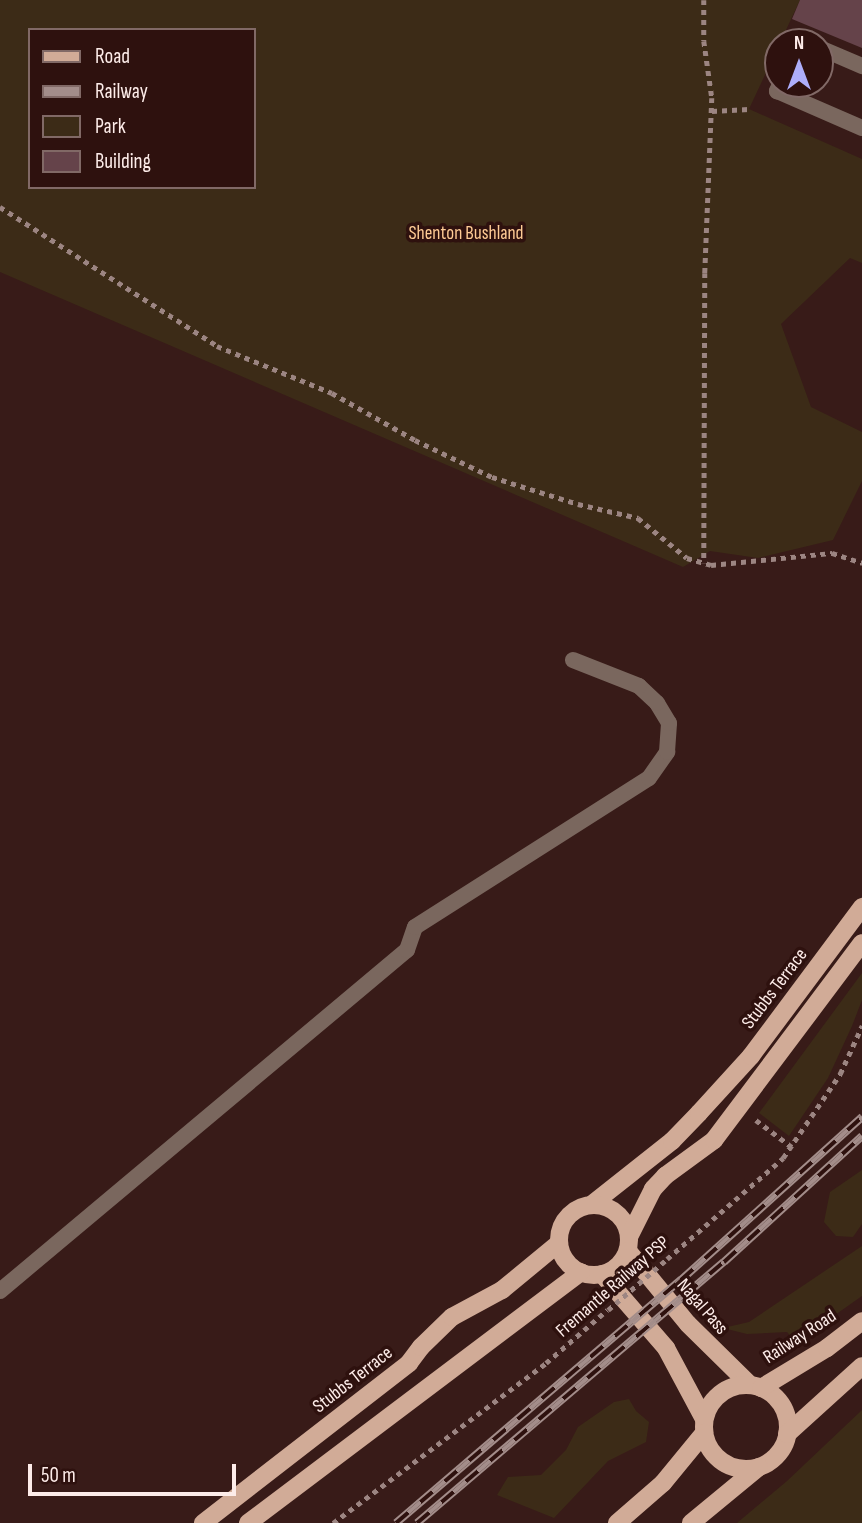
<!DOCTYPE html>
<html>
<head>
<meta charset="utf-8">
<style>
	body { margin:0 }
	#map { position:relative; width:862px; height:1523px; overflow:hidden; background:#381b18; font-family:"Sofia Sans Condensed",sans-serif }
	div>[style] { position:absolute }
	.green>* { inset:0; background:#3c2b17 }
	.building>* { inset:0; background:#65434a }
	.path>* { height:4.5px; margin-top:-2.25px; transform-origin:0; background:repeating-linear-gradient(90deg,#9c8582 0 5px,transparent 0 10px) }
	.service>* { height:16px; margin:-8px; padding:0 8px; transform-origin:8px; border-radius:8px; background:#7a675e }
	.primary>* { height:18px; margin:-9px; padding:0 9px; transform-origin:9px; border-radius:9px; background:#d1ab97 }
	.primary>.ring { margin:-9px; padding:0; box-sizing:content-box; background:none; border:18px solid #d1ab97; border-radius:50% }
	.rail>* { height:8px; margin-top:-4px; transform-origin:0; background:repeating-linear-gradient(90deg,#2e110e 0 16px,#a38d8a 0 32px); box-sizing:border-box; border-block:2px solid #a38d8a }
	.path-bridge>* { height:4.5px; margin-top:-2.25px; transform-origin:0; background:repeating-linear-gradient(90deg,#9c8582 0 5px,transparent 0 10px) }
	span { translate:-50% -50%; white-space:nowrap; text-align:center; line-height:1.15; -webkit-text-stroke:7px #2e110e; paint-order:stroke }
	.park-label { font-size:19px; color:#ffcc95 }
	.street-label { font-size:19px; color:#fdece9 }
	.legend { position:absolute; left:28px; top:28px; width:228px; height:161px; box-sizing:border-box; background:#2e110e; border:2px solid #816966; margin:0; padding:9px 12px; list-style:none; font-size:21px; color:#fdece9 }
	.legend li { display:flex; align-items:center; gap:14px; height:35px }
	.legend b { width:35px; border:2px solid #816966 }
	.north { position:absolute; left:764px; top:28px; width:70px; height:70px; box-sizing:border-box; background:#2e110e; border:2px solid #816966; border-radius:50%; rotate:0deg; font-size:19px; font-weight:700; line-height:28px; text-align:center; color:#fdece9 }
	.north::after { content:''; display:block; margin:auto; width:24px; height:32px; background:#aeaefa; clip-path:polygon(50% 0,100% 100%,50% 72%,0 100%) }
	.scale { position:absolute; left:28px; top:1464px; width:208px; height:32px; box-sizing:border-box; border:4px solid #fdece9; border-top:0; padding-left:9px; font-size:21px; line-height:24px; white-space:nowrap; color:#fdece9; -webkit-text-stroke:5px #2e110e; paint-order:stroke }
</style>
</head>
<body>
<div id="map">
	<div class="green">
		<i style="clip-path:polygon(evenodd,0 0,800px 0,749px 109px,862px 159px,862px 263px,850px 258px,781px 324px,811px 407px,862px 432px,862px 481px,833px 540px,758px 558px,710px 551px,683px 567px,0 272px,0 0,30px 30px,254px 30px,254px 187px,30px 187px,30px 30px)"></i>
		<i style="clip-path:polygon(862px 973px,862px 1000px,852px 1026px,828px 1078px,789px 1136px,759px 1113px)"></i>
		<i style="clip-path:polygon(862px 1170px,862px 1224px,853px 1237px,836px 1236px,824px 1222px,830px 1192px)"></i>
		<i style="clip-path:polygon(862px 1246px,862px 1296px,815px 1329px,794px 1340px,787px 1332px,747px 1334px,723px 1328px,749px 1322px)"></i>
		<i style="clip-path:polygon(629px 1399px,636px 1411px,649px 1422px,646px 1442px,608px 1461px,554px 1518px,497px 1495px,508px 1477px,541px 1475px,566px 1450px,578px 1427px,614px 1402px)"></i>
		<i style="clip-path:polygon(862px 1410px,862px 1523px,737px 1523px,787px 1481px)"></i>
	</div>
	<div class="building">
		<i style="clip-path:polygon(800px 0,862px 0,862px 48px,792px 19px)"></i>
	</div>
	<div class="path">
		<i style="left:704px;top:0;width:41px;rotate:90deg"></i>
		<i style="left:704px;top:41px;width:58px;rotate:82deg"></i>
		<i style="left:712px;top:98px;width:175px;rotate:92.3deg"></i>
		<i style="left:705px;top:273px;width:290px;rotate:90.2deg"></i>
		<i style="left:712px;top:111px;width:37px;rotate:-3deg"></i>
		<i style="left:0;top:207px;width:258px;rotate:32.6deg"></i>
		<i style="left:217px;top:346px;width:124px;rotate:22.2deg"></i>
		<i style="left:332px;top:393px;width:95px;rotate:29.5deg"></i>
		<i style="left:415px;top:440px;width:85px;rotate:25.7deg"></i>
		<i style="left:492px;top:477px;width:90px;rotate:17.4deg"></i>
		<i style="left:578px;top:504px;width:62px;rotate:13.1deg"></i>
		<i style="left:638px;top:518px;width:63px;rotate:39.2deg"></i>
		<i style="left:687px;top:558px;width:25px;rotate:16deg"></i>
		<i style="left:711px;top:565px;width:122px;rotate:-5.7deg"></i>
		<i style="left:832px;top:553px;width:32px;rotate:18deg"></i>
		<i style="left:756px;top:1120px;width:45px;rotate:36.9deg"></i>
		<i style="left:667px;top:1259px;width:154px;rotate:-41deg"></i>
		<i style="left:783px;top:1158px;width:102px;rotate:-55.8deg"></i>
		<i style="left:840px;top:1074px;width:53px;rotate:-65.4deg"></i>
		<i style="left:333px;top:1523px;width:266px;rotate:-36.9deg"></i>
		<i style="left:546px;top:1363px;width:81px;rotate:-41deg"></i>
	</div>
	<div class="service">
		<i style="left:804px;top:42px;width:1px"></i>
		<i style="left:820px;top:48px;width:46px;rotate:23.2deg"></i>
		<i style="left:780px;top:84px;width:8px;rotate:113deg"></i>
		<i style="left:777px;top:91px;width:93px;rotate:23.5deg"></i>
		<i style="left:0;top:1291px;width:531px;rotate:-39.96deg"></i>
		<i style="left:407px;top:950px;width:24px;rotate:-71deg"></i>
		<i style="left:415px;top:927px;width:277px;rotate:-32.5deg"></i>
		<i style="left:649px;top:778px;width:32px;rotate:-55deg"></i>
		<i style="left:667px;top:752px;width:29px;rotate:-86deg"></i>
		<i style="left:669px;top:723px;width:23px;rotate:-121deg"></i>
		<i style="left:657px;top:703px;width:25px;rotate:-137deg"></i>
		<i style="left:639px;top:686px;width:71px;rotate:-158.5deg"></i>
	</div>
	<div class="primary">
		<i style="left:591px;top:1205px;width:103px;rotate:-38.3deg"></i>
		<i style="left:672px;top:1141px;width:39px;rotate:-46deg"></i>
		<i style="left:699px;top:1113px;width:77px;rotate:-47.6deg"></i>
		<i style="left:751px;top:1056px;width:186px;rotate:-53.3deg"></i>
		<i class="ring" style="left:559px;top:1205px;width:52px;height:52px"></i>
		<i style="left:629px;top:1237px;width:54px;rotate:-63.4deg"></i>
		<i style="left:653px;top:1189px;width:18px;rotate:-47deg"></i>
		<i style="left:665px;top:1176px;width:61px;rotate:-36.3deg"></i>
		<i style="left:714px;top:1140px;width:246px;rotate:-53.1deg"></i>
		<i style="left:628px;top:1251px;width:94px;rotate:50.6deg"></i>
		<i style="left:688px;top:1324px;width:87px;rotate:44.5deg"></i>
		<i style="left:602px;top:1274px;width:98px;rotate:49.1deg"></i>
		<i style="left:666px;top:1348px;width:81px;rotate:61.8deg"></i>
		<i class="ring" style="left:704px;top:1385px;width:66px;height:66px"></i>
		<i style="left:761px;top:1388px;width:77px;rotate:-31.2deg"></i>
		<i style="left:827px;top:1348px;width:44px;rotate:-37.6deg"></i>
		<i style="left:787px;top:1434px;width:101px;rotate:-42.2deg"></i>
		<i style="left:203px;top:1523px;width:261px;rotate:-37.8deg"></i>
		<i style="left:409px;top:1363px;width:20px;rotate:-53deg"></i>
		<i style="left:421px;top:1347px;width:43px;rotate:-44.1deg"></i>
		<i style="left:452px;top:1317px;width:57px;rotate:-28.4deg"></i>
		<i style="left:502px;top:1290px;width:74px;rotate:-39.5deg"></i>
		<i style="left:248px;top:1523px;width:417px;rotate:-37deg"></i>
		<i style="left:617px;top:1523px;width:61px;rotate:-41deg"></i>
		<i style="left:663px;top:1483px;width:65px;rotate:-50.6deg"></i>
		<i style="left:691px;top:1523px;width:88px;rotate:-39.5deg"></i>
	</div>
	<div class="rail">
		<i style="left:396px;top:1523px;width:375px;rotate:-40.5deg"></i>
		<i style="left:681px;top:1280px;width:244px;rotate:-42deg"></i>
		<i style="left:417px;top:1523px;width:403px;rotate:-40.4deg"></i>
		<i style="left:724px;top:1262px;width:187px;rotate:-42.4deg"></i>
	</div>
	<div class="path-bridge">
		<i style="left:608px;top:1310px;width:78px;rotate:-40.8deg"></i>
	</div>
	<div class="park-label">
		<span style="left:466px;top:234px">Shenton Bushland</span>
	</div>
	<div class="street-label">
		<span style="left:775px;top:989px;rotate:-53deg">Stubbs Terrace</span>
		<span style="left:613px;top:1287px;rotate:-41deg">Fremantle Railway PSP</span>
		<span style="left:702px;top:1307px;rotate:49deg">Nagal Pass</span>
		<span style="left:800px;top:1337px;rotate:-33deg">Railway Road</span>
		<span style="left:353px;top:1380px;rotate:-38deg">Stubbs Terrace</span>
	</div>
	<ul class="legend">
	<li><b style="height:9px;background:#d1ab97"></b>Road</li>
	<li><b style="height:9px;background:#a38d8a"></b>Railway</li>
	<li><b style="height:19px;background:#3c2b17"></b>Park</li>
	<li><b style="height:19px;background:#65434a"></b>Building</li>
	</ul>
	<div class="north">N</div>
	<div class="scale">50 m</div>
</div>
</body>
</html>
